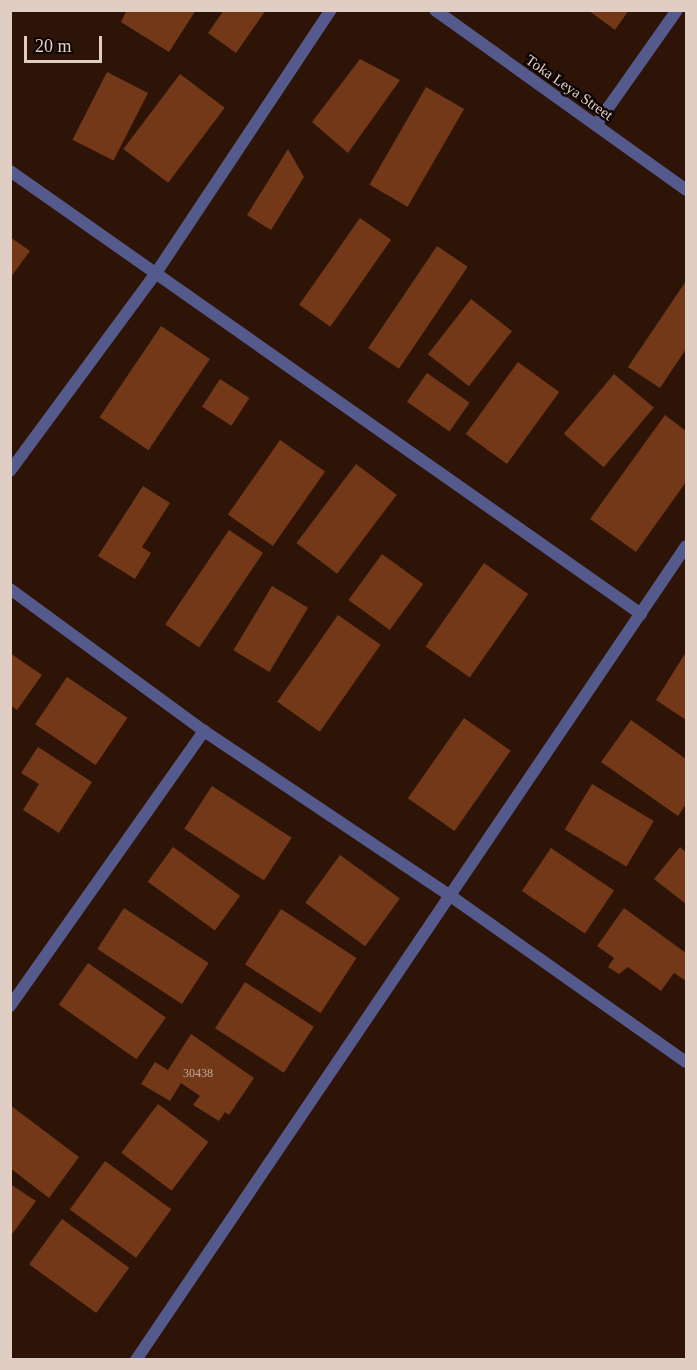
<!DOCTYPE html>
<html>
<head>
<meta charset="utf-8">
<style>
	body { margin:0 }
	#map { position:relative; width:697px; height:1370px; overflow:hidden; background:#2e1407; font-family:"Times New Roman",serif }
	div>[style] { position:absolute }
	.building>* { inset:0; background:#723818; transform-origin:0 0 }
	.street>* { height:12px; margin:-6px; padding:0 6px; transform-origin:6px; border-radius:6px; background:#545a8c }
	span { translate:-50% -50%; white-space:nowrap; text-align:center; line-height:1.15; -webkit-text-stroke:5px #0e0402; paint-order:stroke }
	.number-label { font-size:12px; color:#c4a899 }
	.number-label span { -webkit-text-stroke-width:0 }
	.street-label { font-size:15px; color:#e0cdc4 }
	.frame { position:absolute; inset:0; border:12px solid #e0cdc4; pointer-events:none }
	.scale { position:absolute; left:24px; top:36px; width:78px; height:27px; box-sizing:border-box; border:3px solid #e0cdc4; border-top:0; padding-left:8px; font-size:18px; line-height:21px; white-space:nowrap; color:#e0cdc4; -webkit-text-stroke:4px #0e0402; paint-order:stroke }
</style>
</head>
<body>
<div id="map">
	<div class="building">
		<i style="clip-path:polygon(127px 10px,196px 10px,169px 52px,121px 22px)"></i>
		<i style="clip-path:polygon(224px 10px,266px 10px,236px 53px,208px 33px)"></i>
		<i style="clip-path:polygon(588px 10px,629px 10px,615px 30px)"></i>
		<i style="clip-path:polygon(360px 59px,400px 80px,348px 153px,312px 122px)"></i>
		<i style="left:107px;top:72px;width:46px;height:76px;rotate:27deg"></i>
		<i style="left:180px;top:74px;width:56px;height:94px;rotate:37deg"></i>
		<i style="left:426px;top:87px;width:44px;height:113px;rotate:30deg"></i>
		<i style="clip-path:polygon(288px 149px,304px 177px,271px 230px,247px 215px)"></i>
		<i style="left:360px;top:218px;width:38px;height:106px;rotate:35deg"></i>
		<i style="clip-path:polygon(10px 237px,30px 251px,10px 278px)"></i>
		<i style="left:437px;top:246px;width:37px;height:123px;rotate:34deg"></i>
		<i style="clip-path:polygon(686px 281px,686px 349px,660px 388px,628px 367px)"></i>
		<i style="left:471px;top:299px;width:52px;height:70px;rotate:38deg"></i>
		<i style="left:161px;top:326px;width:59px;height:110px;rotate:34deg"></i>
		<i style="left:518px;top:362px;width:51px;height:89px;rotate:36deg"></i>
		<i style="left:427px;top:373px;width:52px;height:35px;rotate:35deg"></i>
		<i style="left:614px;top:374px;width:52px;height:78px;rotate:40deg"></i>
		<i style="left:220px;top:379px;width:35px;height:33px;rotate:33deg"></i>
		<i style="clip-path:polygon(665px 415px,686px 431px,686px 482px,636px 552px,590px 519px)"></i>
		<i style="left:280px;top:440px;width:55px;height:91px;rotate:35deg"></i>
		<i style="left:356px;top:464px;width:51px;height:99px;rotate:37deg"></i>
		<i style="clip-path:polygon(143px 486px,170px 503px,142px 547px,151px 553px,135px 579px,98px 556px)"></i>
		<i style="left:229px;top:530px;width:41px;height:114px;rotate:34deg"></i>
		<i style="left:382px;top:554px;width:51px;height:57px;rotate:36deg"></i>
		<i style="left:484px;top:563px;width:54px;height:102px;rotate:35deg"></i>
		<i style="left:272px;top:586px;width:42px;height:75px;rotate:31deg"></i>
		<i style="left:338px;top:615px;width:52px;height:106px;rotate:35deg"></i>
		<i style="clip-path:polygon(686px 652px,686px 720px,656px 700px)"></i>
		<i style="clip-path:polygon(10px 653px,42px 675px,17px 710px,10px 705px)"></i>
		<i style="left:67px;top:677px;width:73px;height:57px;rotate:34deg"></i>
		<i style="left:464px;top:718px;width:57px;height:98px;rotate:35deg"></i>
		<i style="clip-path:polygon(631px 720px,686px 759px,686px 804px,678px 816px,601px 762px)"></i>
		<i style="clip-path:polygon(38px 747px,92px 782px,59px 833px,23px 810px,39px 784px,21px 773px)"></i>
		<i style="left:592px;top:784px;width:72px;height:53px;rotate:31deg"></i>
		<i style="left:212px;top:786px;width:95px;height:51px;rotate:33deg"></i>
		<i style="left:173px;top:847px;width:83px;height:43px;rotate:36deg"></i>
		<i style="clip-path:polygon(680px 847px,686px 852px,686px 904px,654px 879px)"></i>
		<i style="left:551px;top:848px;width:76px;height:52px;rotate:34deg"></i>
		<i style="left:340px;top:855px;width:74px;height:59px;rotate:36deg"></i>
		<i style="left:124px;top:908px;width:101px;height:49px;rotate:33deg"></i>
		<i style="clip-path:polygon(624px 908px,686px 953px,686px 981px,674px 973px,661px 991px,628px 967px,619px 974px,608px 967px,614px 958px,597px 946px)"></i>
		<i style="left:281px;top:909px;width:90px;height:66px;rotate:33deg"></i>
		<i style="left:88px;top:963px;width:95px;height:51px;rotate:35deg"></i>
		<i style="left:245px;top:982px;width:82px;height:55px;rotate:33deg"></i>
		<i style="clip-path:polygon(191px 1034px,254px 1078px,229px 1115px,225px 1112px,219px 1121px,193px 1105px,200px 1096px,181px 1083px,170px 1101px,141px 1084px,155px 1062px,168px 1070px)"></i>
		<i style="left:158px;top:1104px;width:63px;height:61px;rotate:37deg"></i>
		<i style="clip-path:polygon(10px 1105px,79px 1157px,49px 1198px,10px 1168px)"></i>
		<i style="left:105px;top:1161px;width:82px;height:60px;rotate:36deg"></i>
		<i style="clip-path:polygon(10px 1184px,36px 1201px,10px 1237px)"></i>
		<i style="left:62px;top:1219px;width:83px;height:56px;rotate:36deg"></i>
	</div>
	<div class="street">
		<i style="left:435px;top:10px;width:309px;rotate:35.6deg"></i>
		<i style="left:596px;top:125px;width:141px;rotate:-54.8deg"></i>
		<i style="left:10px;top:171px;width:771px;rotate:35.07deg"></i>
		<i style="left:10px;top:471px;width:246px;rotate:-53.6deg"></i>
		<i style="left:156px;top:273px;width:316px;rotate:-56.4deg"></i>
		<i style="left:10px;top:589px;width:240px;rotate:36.2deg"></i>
		<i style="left:204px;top:731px;width:298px;rotate:33.8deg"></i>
		<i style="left:452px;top:897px;width:286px;rotate:35.2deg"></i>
		<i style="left:10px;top:1006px;width:337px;rotate:-54.8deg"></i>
		<i style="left:136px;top:1360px;width:982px;rotate:-55.95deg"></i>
	</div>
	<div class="number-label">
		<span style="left:198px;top:1074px">30438</span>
	</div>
	<div class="street-label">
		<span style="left:569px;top:88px;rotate:35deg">Toka Leya Street</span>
	</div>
	<div class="frame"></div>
	<div class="scale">20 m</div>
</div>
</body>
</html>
